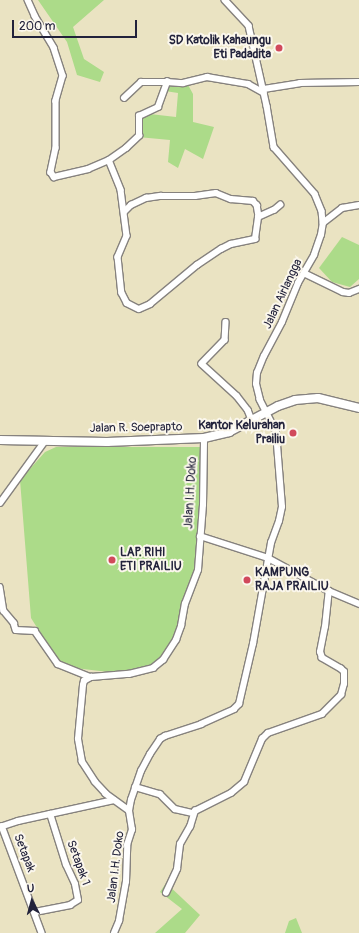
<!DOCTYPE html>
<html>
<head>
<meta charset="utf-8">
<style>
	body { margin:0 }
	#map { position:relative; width:359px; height:933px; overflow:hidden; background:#eae3c2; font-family:Pangolin,sans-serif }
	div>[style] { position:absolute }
	.green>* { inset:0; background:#acdb89 }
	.roads { filter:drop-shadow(1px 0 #86827e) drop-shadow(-1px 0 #86827e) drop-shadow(0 1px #86827e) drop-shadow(0 -1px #86827e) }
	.minor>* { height:5.5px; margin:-2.75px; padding:0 2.75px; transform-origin:2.75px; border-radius:2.75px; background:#fff }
	.highway>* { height:8px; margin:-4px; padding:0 4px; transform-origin:4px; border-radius:4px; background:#fff }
	.dots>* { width:11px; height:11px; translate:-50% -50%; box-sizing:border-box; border:2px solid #fbf7ec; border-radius:50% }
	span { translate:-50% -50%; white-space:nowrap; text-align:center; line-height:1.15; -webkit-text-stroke:4px #fbf7ec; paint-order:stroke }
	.poi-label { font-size:12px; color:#22223b; font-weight:700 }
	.right { translate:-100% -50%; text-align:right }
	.left { translate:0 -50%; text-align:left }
	.street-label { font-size:12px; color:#22223b }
	.north { position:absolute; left:12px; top:881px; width:40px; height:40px; -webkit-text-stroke:3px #fbf7ec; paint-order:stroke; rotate:354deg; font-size:11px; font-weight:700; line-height:16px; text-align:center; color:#22223b }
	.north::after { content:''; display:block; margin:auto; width:14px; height:18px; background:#22223b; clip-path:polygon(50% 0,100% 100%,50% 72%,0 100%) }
	.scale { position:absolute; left:12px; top:20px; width:125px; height:18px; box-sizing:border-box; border:2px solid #22223b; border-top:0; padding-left:5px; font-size:12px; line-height:14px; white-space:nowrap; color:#22223b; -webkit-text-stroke:3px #fbf7ec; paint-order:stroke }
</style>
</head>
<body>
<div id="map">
	<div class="green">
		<i style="clip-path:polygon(38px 0,104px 0,73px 27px,84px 59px,104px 72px,100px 82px,77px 75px,67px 42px)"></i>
		<i style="clip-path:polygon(187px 83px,193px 94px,193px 122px,214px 127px,203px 159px,185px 149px,178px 168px,168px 162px,170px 140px,138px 137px,141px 113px,176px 117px,178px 93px,165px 91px,169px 84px)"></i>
		<i style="clip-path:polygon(342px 237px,359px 245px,359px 279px,350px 287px,332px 282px,319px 268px)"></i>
		<i style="clip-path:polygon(56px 447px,201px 447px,200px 503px,194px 577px,181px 603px,179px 631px,169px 648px,155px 665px,117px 673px,66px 667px,58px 661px,31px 618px,20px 480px,45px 452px)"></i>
		<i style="clip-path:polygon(166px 883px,200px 915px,185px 933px,155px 933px,182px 909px,160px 892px)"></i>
		<i style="clip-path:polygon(296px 918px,302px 933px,285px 933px,289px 921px)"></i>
	</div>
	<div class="roads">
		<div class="minor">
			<i style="left:28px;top:0;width:17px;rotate:66deg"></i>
			<i style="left:35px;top:16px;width:37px;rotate:59deg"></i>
			<i style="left:54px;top:48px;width:29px;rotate:72deg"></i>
			<i style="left:63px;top:76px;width:26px;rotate:106deg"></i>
			<i style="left:56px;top:101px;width:47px;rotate:90deg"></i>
			<i style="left:56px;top:148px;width:25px;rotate:102deg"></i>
			<i style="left:51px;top:172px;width:6px;rotate:59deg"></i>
			<i style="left:54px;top:177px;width:35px;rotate:-13deg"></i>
			<i style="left:88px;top:169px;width:23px;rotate:-23deg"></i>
			<i style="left:109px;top:160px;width:21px;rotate:-35deg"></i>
			<i style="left:126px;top:148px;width:18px;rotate:-43deg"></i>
			<i style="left:139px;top:136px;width:20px;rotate:-90deg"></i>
			<i style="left:139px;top:116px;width:21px;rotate:-25deg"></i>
			<i style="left:158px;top:107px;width:27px;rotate:-70deg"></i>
			<i style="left:167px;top:82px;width:16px;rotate:4deg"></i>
			<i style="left:183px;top:83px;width:25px;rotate:-14deg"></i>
			<i style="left:207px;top:77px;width:42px;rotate:9.7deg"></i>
			<i style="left:248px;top:84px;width:18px;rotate:29deg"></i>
			<i style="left:225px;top:0;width:35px;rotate:47deg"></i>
			<i style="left:249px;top:26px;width:82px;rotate:77.3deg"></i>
			<i style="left:267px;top:106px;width:42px;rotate:80.3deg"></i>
			<i style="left:274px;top:147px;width:62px;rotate:48.9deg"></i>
			<i style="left:315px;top:194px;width:18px;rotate:68deg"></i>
			<i style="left:322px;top:211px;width:12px;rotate:85deg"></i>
			<i style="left:264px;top:89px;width:36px;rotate:-9deg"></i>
			<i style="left:300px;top:83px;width:59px;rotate:-1deg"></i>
			<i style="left:124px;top:98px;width:23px;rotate:-43deg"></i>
			<i style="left:141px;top:82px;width:26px"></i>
			<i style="left:109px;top:160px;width:32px;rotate:68deg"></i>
			<i style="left:121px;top:190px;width:46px;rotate:82.6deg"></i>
			<i style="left:127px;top:236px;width:23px;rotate:113deg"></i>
			<i style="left:118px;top:257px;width:36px;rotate:84deg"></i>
			<i style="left:122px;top:293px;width:11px;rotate:63deg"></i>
			<i style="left:127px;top:303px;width:13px;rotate:27deg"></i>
			<i style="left:139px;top:309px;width:12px;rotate:-24deg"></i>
			<i style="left:150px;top:304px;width:61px;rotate:-39.7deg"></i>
			<i style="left:197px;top:265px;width:29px;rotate:-34deg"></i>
			<i style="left:221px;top:249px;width:11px;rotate:-27deg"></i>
			<i style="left:231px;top:244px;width:25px;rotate:-12deg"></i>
			<i style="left:255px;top:239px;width:22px;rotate:-82deg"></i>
			<i style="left:258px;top:217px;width:17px;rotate:-24deg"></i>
			<i style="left:274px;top:210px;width:8px;rotate:-40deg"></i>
			<i style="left:124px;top:212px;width:10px;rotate:-45deg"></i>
			<i style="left:131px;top:205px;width:17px;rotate:-25deg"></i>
			<i style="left:146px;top:198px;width:15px;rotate:-8deg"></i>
			<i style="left:161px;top:196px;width:34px"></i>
			<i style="left:195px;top:196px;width:21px;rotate:-8deg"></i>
			<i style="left:216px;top:193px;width:16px;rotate:22deg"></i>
			<i style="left:231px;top:199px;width:22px;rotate:5deg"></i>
			<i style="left:253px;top:201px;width:6px;rotate:45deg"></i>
			<i style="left:257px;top:205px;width:11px;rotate:80deg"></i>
			<i style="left:304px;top:273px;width:43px;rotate:26deg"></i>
			<i style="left:343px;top:292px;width:6px;rotate:9deg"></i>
			<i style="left:349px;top:293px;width:11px;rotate:-22deg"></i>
			<i style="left:226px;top:322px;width:18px;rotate:93deg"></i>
			<i style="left:225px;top:340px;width:33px;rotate:134deg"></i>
			<i style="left:202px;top:364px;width:47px;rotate:42.4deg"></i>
			<i style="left:237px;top:396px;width:18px;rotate:52deg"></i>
			<i style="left:248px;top:410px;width:11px;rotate:68deg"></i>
			<i style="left:0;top:503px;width:77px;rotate:-54deg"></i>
			<i style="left:200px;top:536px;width:71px;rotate:17.9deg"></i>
			<i style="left:268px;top:558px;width:69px;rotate:28.4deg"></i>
			<i style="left:329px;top:591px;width:33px;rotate:23deg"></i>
			<i style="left:0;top:587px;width:24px;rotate:81deg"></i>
			<i style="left:4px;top:611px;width:16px;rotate:50deg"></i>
			<i style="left:14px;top:623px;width:7px;rotate:74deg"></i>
			<i style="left:16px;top:630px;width:19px;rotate:3deg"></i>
			<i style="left:35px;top:631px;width:40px;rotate:55.1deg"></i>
			<i style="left:58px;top:664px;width:35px;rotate:22deg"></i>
			<i style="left:135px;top:787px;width:26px;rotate:16deg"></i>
			<i style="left:160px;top:794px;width:21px;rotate:45deg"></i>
			<i style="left:175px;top:809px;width:18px;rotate:13deg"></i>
			<i style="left:129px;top:811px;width:29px;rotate:-144deg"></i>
			<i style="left:106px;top:794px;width:16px;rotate:-133deg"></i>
			<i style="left:95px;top:782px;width:24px;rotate:-123deg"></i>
			<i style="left:82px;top:762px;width:23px;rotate:-100deg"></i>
			<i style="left:78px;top:739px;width:54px;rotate:-84.7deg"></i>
			<i style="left:83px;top:685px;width:4px;rotate:-76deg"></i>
			<i style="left:84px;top:681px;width:8px;rotate:-30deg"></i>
			<i style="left:91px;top:677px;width:38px;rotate:-5deg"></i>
			<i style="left:129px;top:674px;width:25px;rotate:-14deg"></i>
			<i style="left:153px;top:668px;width:13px;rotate:-39deg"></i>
			<i style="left:163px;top:660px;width:24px;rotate:-57deg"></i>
			<i style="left:176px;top:640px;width:15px;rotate:-70deg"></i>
			<i style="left:181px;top:626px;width:22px;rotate:-80deg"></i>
			<i style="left:185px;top:604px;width:36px;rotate:-69deg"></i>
			<i style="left:198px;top:570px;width:65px;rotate:-85.6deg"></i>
			<i style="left:203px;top:505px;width:67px;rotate:-89.1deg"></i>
			<i style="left:2px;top:826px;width:114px;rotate:69.5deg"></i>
			<i style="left:0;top:827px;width:19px;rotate:-18deg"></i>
			<i style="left:18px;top:821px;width:98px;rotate:-12.3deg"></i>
			<i style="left:166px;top:893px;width:26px;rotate:-65deg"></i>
			<i style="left:177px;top:869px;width:25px;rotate:-83deg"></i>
			<i style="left:180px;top:844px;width:20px;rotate:-60deg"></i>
			<i style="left:190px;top:827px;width:17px;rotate:-73deg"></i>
			<i style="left:195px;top:811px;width:40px;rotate:-26.6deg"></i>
			<i style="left:231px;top:793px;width:17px;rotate:-40deg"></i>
			<i style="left:244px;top:782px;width:47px;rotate:-67.3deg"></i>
			<i style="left:262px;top:739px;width:8px;rotate:-45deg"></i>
			<i style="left:268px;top:733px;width:57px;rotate:-19.4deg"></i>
			<i style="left:322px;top:714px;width:27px;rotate:-45deg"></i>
			<i style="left:341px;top:695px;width:11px;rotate:-75deg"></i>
			<i style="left:344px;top:684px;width:12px;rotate:-90deg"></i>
			<i style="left:344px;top:672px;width:4px;rotate:-135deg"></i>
			<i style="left:341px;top:669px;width:22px;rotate:-150deg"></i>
			<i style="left:322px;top:658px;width:6px;rotate:-108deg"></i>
			<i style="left:320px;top:652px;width:25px;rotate:-79deg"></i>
			<i style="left:325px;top:627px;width:36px;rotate:-84deg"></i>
			<i style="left:35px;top:912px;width:36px;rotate:-11deg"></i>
			<i style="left:70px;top:905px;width:9px;rotate:-32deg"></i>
			<i style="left:78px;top:900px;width:16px;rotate:-101deg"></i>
			<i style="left:75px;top:884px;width:21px;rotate:-115deg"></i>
			<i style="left:66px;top:865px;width:53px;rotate:-107.4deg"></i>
			<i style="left:114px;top:933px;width:13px;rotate:-67deg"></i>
			<i style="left:119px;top:921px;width:40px;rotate:-80deg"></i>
			<i style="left:126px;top:882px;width:37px;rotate:-88deg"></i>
			<i style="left:127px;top:845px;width:16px;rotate:-72deg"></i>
			<i style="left:132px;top:830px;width:19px;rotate:-99deg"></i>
			<i style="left:129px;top:811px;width:11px;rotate:-80deg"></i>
			<i style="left:131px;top:800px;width:31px;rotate:-71deg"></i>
			<i style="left:141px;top:771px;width:19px;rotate:-62deg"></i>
			<i style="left:150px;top:754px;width:18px;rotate:-56deg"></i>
			<i style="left:160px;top:739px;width:6px;rotate:-31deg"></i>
			<i style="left:165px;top:736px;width:38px;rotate:-18deg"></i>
			<i style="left:201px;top:724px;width:36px;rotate:-24deg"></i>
			<i style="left:234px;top:709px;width:7px;rotate:-45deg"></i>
			<i style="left:239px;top:704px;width:62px;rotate:-76.9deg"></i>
			<i style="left:253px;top:644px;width:103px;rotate:-79.9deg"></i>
			<i style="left:271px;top:543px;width:23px;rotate:-70deg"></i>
			<i style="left:279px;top:521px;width:14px;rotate:-78deg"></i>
			<i style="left:282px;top:507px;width:75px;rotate:-94.6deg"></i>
			<i style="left:276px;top:432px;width:36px;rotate:-117deg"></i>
			<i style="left:260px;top:400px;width:16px;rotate:-104deg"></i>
			<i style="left:256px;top:384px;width:11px;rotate:-85deg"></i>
			<i style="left:257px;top:373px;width:18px;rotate:-68deg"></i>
			<i style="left:264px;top:356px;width:38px;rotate:-62deg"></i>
			<i style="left:282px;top:322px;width:42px;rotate:-67.7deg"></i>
			<i style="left:298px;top:283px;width:32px;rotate:-60deg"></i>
			<i style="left:314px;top:255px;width:21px;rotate:-71deg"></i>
			<i style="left:321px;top:235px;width:12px;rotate:-81deg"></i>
			<i style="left:323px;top:223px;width:24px;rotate:-38deg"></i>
			<i style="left:342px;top:208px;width:17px;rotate:-10deg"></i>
		</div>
		<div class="highway">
			<i style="left:0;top:440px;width:107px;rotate:1.1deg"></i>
			<i style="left:107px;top:442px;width:97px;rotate:-2.4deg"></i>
			<i style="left:204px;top:438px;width:26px;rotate:-13deg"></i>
			<i style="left:229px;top:432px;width:55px;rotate:-28deg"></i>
			<i style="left:278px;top:406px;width:18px;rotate:-19deg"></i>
			<i style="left:295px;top:400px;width:23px;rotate:-5deg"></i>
			<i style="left:318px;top:398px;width:42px;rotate:13.7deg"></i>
		</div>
	</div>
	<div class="dots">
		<i style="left:279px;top:48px;background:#d1495b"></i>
		<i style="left:293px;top:433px;background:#d1495b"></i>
		<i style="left:112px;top:560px;background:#d1495b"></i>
		<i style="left:247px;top:580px;background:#d1495b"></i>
	</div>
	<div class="poi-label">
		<span class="right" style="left:271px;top:48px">SD Katolik Kahaungu<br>Eti Padadita</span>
		<span class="right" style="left:285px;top:433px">Kantor Kelurahan<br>Prailiu</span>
		<span class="left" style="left:120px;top:560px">LAP. RIHI<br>ETI PRAILIU</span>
		<span class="left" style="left:255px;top:580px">KAMPUNG<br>RAJA PRAILIU</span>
	</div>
	<div class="street-label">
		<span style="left:283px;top:294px;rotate:-65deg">Jalan Airlangga</span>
		<span style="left:136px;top:428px;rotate:-1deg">Jalan R. Soeprapto</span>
		<span style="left:191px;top:493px;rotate:-87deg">Jalan I.H. Doko</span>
		<span style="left:24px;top:853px;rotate:69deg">Setapak</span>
		<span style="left:78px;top:863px;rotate:70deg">Setapak 1</span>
		<span style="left:116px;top:867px;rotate:-83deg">Jalan I.H. Doko</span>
	</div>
	<div class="north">U</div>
	<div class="scale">200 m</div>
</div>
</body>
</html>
